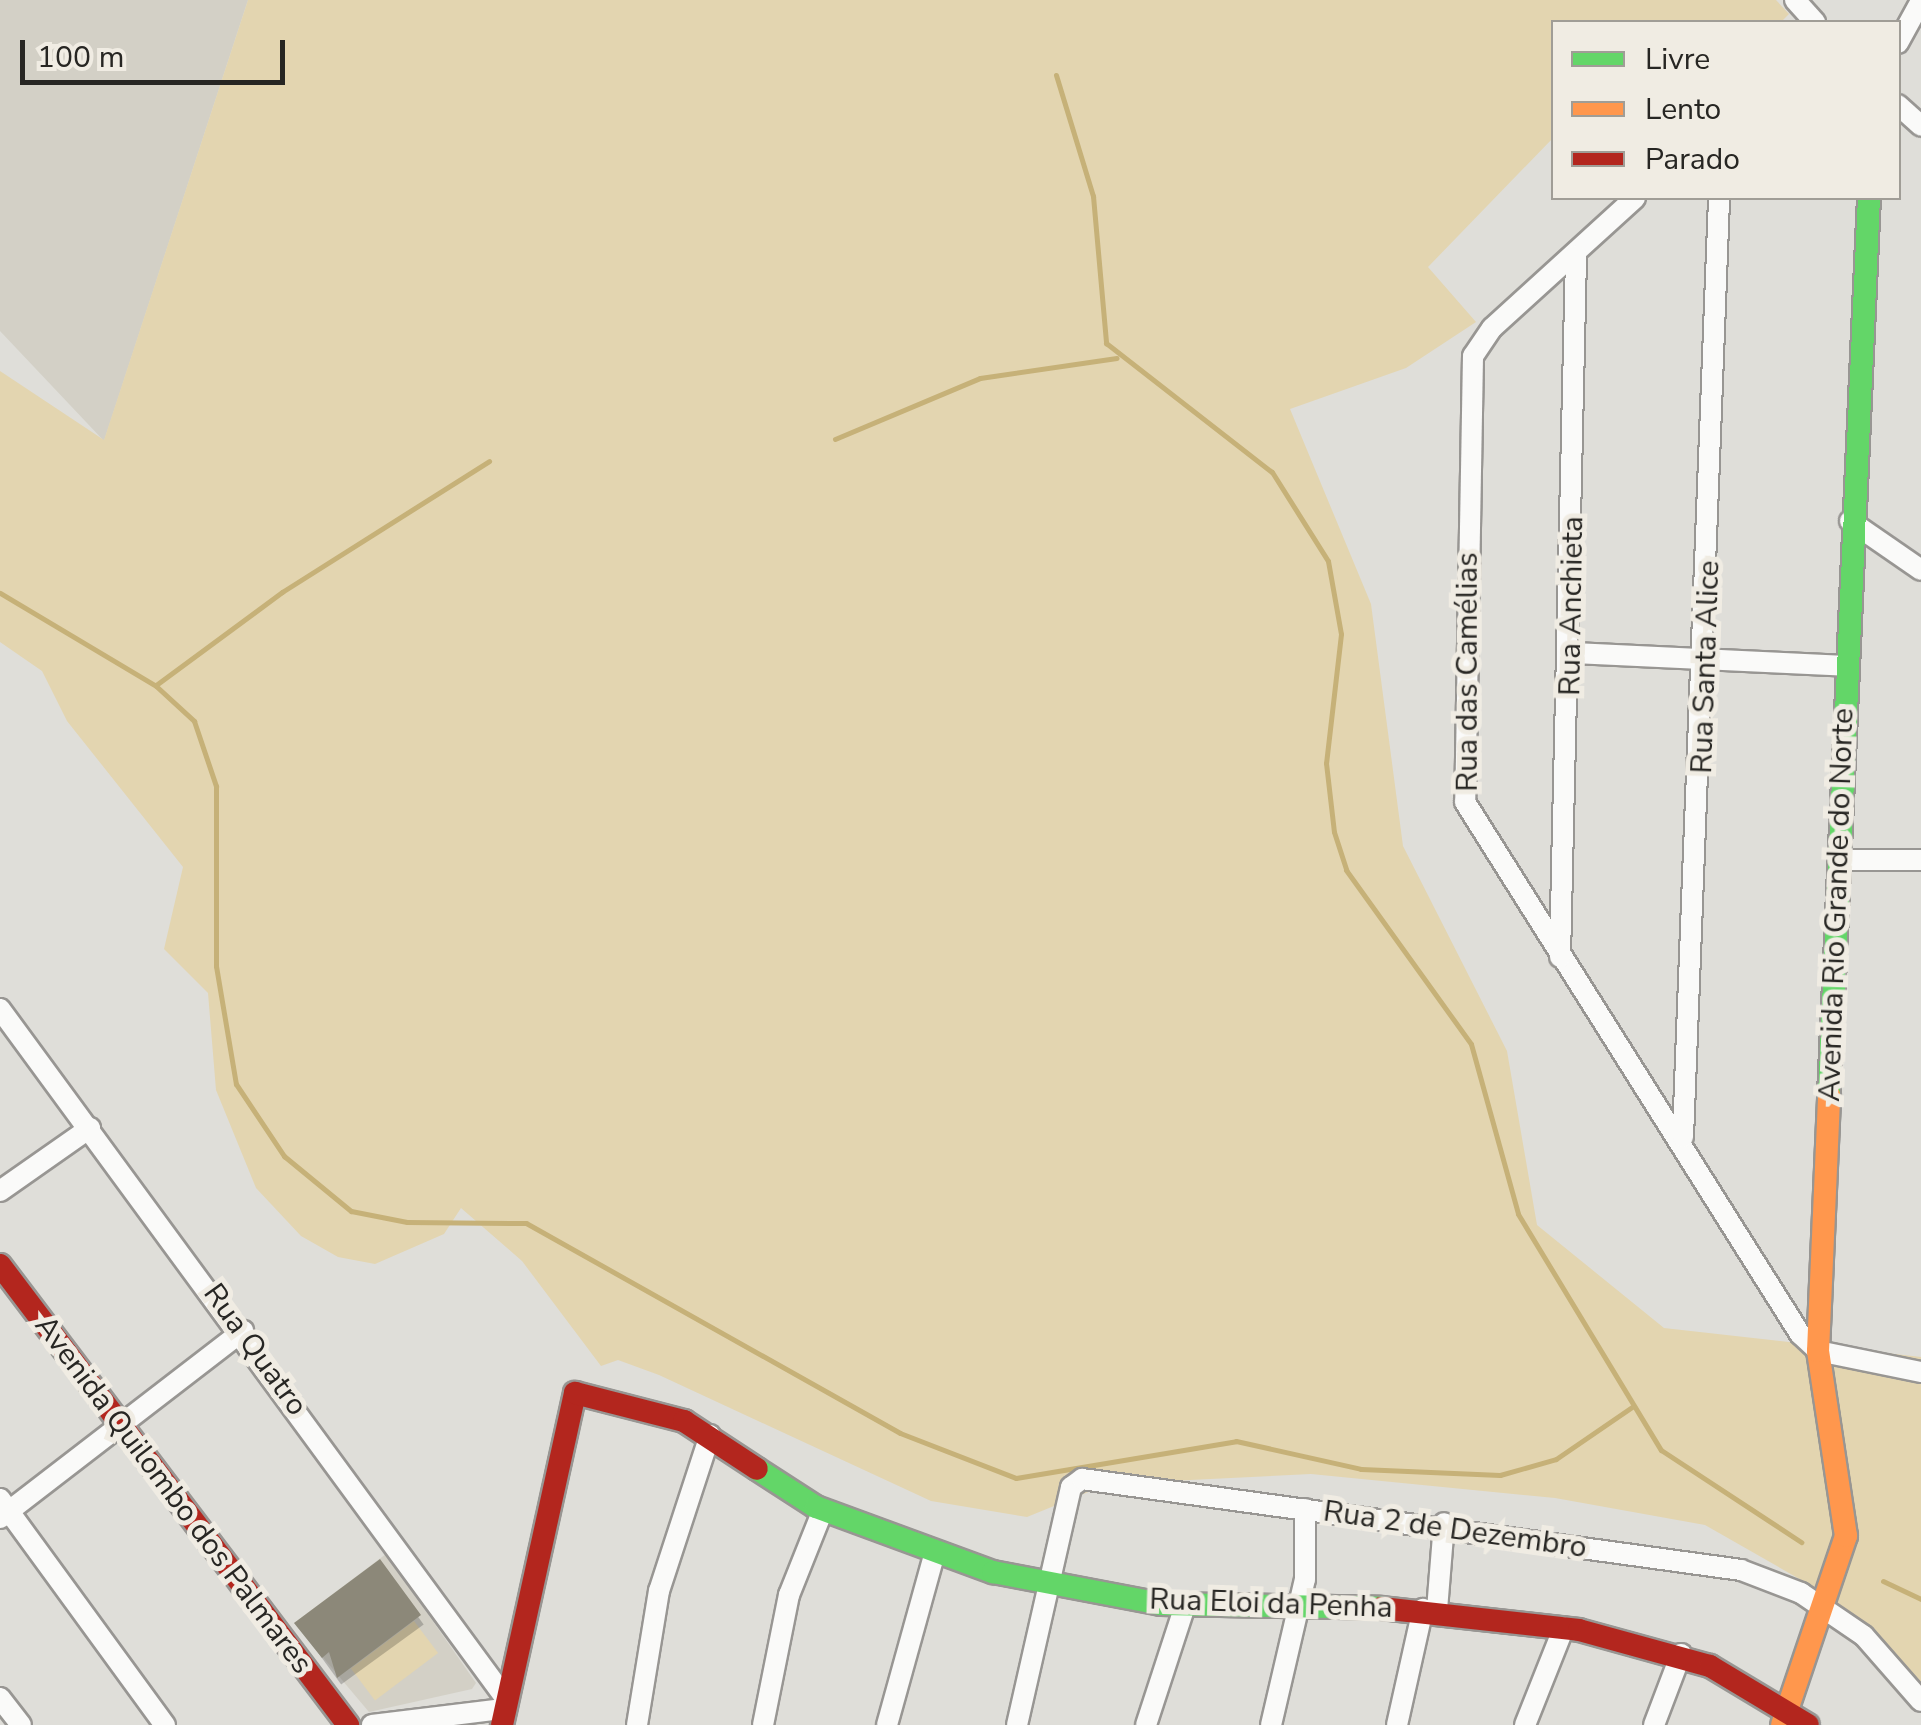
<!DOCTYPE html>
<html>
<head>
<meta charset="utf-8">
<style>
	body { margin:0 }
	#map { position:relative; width:1921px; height:1725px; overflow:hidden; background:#dfded9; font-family:"Nunito Sans",sans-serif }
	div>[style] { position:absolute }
	.built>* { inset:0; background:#d3d0c6 }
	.green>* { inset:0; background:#e3d5b0; transform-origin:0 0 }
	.shadow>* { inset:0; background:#0003; transform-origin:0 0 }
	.stream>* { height:5px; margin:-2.5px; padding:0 2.5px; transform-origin:2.5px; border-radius:2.5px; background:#c6b178 }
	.building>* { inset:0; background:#8c8879 }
	.roads { filter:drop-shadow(2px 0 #989693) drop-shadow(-2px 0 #989693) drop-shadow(0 2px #989693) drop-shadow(0 -2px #989693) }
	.street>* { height:20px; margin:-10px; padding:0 10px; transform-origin:10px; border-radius:10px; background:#fafaf9 }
	.fast>* { height:22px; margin:-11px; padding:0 11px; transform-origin:11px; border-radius:11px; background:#63d668 }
	.slow>* { height:22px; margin:-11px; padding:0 11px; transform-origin:11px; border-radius:11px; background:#ff974d }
	.jam>* { height:22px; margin:-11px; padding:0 11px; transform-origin:11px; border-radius:11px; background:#b3261e }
	span { translate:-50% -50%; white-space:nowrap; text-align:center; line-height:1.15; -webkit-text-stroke:10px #f0ece3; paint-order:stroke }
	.street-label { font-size:30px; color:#272623 }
	.legend { position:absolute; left:1551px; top:20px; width:350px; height:180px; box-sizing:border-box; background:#f0ece3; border:2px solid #a09d96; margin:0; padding:12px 18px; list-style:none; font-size:30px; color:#272623 }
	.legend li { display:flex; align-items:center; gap:20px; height:50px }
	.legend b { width:50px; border:2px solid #a09d96 }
	.scale { position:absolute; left:20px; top:40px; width:265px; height:45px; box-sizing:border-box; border:5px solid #272623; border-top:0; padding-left:12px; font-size:30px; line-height:35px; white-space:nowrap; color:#272623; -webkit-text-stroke:8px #f0ece3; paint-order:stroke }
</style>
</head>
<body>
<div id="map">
	<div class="built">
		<i style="clip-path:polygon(0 0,248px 0,104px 441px,0 331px)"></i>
		<i style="clip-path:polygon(386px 1554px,476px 1683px,472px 1689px,369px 1712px,294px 1623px)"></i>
	</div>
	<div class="green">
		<i style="clip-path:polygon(248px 0,1776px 0,1789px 14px,1781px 22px,1554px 22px,1553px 138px,1428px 267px,1476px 322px,1406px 368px,1290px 409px,1371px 604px,1403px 846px,1507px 1051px,1537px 1225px,1664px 1328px,1921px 1357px,1921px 1683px,1810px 1585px,1705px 1525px,1555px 1498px,1311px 1474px,1108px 1484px,1027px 1517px,931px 1501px,659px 1375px,618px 1360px,601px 1366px,522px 1261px,461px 1208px,444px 1234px,375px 1264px,338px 1257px,301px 1236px,256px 1188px,216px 1090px,208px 993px,164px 949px,183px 867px,67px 721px,42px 671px,0 642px,0 371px,104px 440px)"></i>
		<i style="left:414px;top:1621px;width:40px;height:79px;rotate:53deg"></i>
	</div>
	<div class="shadow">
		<i style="left:379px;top:1563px;width:76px;height:102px;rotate:54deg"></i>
	</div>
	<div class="stream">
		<i style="left:1056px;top:75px;width:127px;rotate:73deg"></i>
		<i style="left:1093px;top:196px;width:148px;rotate:84.9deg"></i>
		<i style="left:1106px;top:343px;width:210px;rotate:37.9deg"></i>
		<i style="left:1272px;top:472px;width:105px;rotate:57.8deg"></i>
		<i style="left:1328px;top:561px;width:74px;rotate:79.9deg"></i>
		<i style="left:1341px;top:634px;width:130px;rotate:96.6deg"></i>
		<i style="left:1326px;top:763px;width:69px;rotate:83.4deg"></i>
		<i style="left:1334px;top:832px;width:40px;rotate:72deg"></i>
		<i style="left:1346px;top:870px;width:214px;rotate:54.3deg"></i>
		<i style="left:1471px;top:1044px;width:176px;rotate:74.5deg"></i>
		<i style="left:1518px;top:1214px;width:276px;rotate:58.8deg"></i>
		<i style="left:1661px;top:1450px;width:168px;rotate:33.3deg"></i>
		<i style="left:835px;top:439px;width:157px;rotate:-22.8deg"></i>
		<i style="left:980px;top:378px;width:138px;rotate:-8.3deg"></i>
		<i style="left:0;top:593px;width:182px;rotate:30.8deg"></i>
		<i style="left:156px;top:686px;width:52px;rotate:42.6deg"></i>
		<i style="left:194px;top:721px;width:69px;rotate:71.3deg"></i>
		<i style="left:216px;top:786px;width:180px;rotate:90deg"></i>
		<i style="left:216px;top:966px;width:120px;rotate:80.4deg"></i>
		<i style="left:236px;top:1084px;width:87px;rotate:56.3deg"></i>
		<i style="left:284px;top:1156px;width:87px;rotate:39.4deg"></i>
		<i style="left:351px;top:1211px;width:57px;rotate:11.1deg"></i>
		<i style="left:407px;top:1222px;width:119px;rotate:0.5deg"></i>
		<i style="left:526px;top:1223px;width:429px;rotate:29.3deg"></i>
		<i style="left:900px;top:1433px;width:124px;rotate:21.2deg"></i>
		<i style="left:1016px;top:1478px;width:223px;rotate:-9.5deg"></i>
		<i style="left:1236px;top:1441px;width:128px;rotate:12.6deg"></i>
		<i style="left:1361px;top:1469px;width:139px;rotate:2.5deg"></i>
		<i style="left:1500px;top:1475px;width:58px;rotate:-15.9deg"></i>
		<i style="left:1556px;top:1459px;width:92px;rotate:-34.4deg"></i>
		<i style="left:156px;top:685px;width:157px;rotate:-36.4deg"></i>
		<i style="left:282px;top:592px;width:245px;rotate:-32.3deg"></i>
		<i style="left:1883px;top:1581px;width:42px;rotate:25.3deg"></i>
	</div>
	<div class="building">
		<i style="clip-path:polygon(380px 1559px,421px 1615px,337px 1678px,329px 1652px,322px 1658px,294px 1623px)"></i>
	</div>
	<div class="roads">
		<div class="street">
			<i style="left:1795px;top:0;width:30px;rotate:48deg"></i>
			<i style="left:1898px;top:43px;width:48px;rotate:-61.3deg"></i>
			<i style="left:1898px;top:105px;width:31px;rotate:42deg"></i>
			<i style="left:1635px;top:198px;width:193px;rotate:137.7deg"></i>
			<i style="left:1492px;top:328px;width:34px;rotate:124deg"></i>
			<i style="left:1473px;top:356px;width:446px;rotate:91deg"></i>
			<i style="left:1465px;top:802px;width:629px;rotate:57.8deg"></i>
			<i style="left:1800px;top:1334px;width:25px;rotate:43deg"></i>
			<i style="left:1818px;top:1351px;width:105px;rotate:11.5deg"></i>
			<i style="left:1850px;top:521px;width:86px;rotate:34.6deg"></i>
			<i style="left:1573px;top:653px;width:274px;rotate:2.7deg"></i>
			<i style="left:1840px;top:860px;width:81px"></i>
			<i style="left:1560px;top:957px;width:702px;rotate:-88.69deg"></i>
			<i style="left:0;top:1009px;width:852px;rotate:53.74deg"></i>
			<i style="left:1683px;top:1137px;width:940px;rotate:-87.8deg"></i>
			<i style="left:0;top:1191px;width:110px;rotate:-35deg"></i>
			<i style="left:0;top:1499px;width:280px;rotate:53.9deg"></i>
			<i style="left:0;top:1518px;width:307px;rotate:-37.6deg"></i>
			<i style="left:1437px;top:1610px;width:87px;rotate:-85.4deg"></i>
			<i style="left:0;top:1698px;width:34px;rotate:52deg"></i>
			<i style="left:372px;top:1725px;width:131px;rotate:-7deg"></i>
			<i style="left:637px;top:1725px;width:136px;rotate:-80.7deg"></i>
			<i style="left:659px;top:1591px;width:164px;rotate:-71.9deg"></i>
			<i style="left:763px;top:1725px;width:133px;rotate:-78.7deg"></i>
			<i style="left:789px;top:1595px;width:92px;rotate:-68.2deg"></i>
			<i style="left:887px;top:1725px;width:176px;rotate:-74.5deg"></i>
			<i style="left:1017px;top:1725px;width:244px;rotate:-77.2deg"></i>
			<i style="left:1071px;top:1487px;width:14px;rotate:-36deg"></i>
			<i style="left:1082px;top:1479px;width:665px;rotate:7.86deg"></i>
			<i style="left:1741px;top:1570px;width:64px;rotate:21deg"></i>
			<i style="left:1801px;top:1593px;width:76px;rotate:34.3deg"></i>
			<i style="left:1864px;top:1636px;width:86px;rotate:48.8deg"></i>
			<i style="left:1146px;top:1725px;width:125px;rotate:-71.9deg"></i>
			<i style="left:1271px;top:1725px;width:150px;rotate:-76.9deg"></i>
			<i style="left:1305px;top:1579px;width:70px;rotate:-90deg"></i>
			<i style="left:1397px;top:1725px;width:119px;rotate:-77.4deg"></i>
			<i style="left:1525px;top:1725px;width:105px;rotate:-68.3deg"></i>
			<i style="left:1654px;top:1725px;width:76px;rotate:-69.2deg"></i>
		</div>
		<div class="fast">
			<i style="left:1829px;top:1095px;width:898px;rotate:-87.45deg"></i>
			<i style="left:757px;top:1469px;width:70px;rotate:32.8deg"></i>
			<i style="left:816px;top:1507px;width:189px;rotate:20.2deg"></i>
			<i style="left:993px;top:1572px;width:171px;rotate:10.8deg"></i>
			<i style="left:1161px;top:1604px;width:220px;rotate:1deg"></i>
		</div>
		<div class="slow">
			<i style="left:1782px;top:1725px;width:200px;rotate:-71.3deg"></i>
			<i style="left:1846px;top:1536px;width:187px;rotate:-98.6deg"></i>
			<i style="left:1818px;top:1351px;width:256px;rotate:-87.5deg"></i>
		</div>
		<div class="jam">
			<i style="left:0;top:1265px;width:577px;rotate:52.89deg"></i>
			<i style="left:1381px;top:1608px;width:199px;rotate:6.3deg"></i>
			<i style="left:1579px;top:1630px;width:136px;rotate:15.4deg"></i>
			<i style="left:1710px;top:1666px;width:114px;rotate:31deg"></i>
			<i style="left:502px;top:1725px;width:340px;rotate:-77.6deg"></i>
			<i style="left:575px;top:1393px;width:113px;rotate:14.4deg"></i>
			<i style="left:684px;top:1421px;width:87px;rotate:33.3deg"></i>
		</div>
	</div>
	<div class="street-label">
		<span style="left:1572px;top:606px;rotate:-89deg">Rua Anchieta</span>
		<span style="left:1706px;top:667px;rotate:-88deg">Rua Santa Alice</span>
		<span style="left:1468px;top:672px;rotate:-90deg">Rua das Camélias</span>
		<span style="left:1837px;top:905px;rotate:-88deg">Avenida Rio Grande do Norte</span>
		<span style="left:255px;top:1350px;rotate:54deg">Rua Quatro</span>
		<span style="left:173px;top:1495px;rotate:53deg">Avenida Quilombo dos Palmares</span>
		<span style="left:1455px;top:1530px;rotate:8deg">Rua 2 de Dezembro</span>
		<span style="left:1271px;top:1604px;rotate:2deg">Rua Eloi da Penha</span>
	</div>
	<ul class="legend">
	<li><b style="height:12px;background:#63d668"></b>Livre</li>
	<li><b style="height:12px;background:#ff974d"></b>Lento</li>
	<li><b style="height:12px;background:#b3261e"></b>Parado</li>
	</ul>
	<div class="scale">100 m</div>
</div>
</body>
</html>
